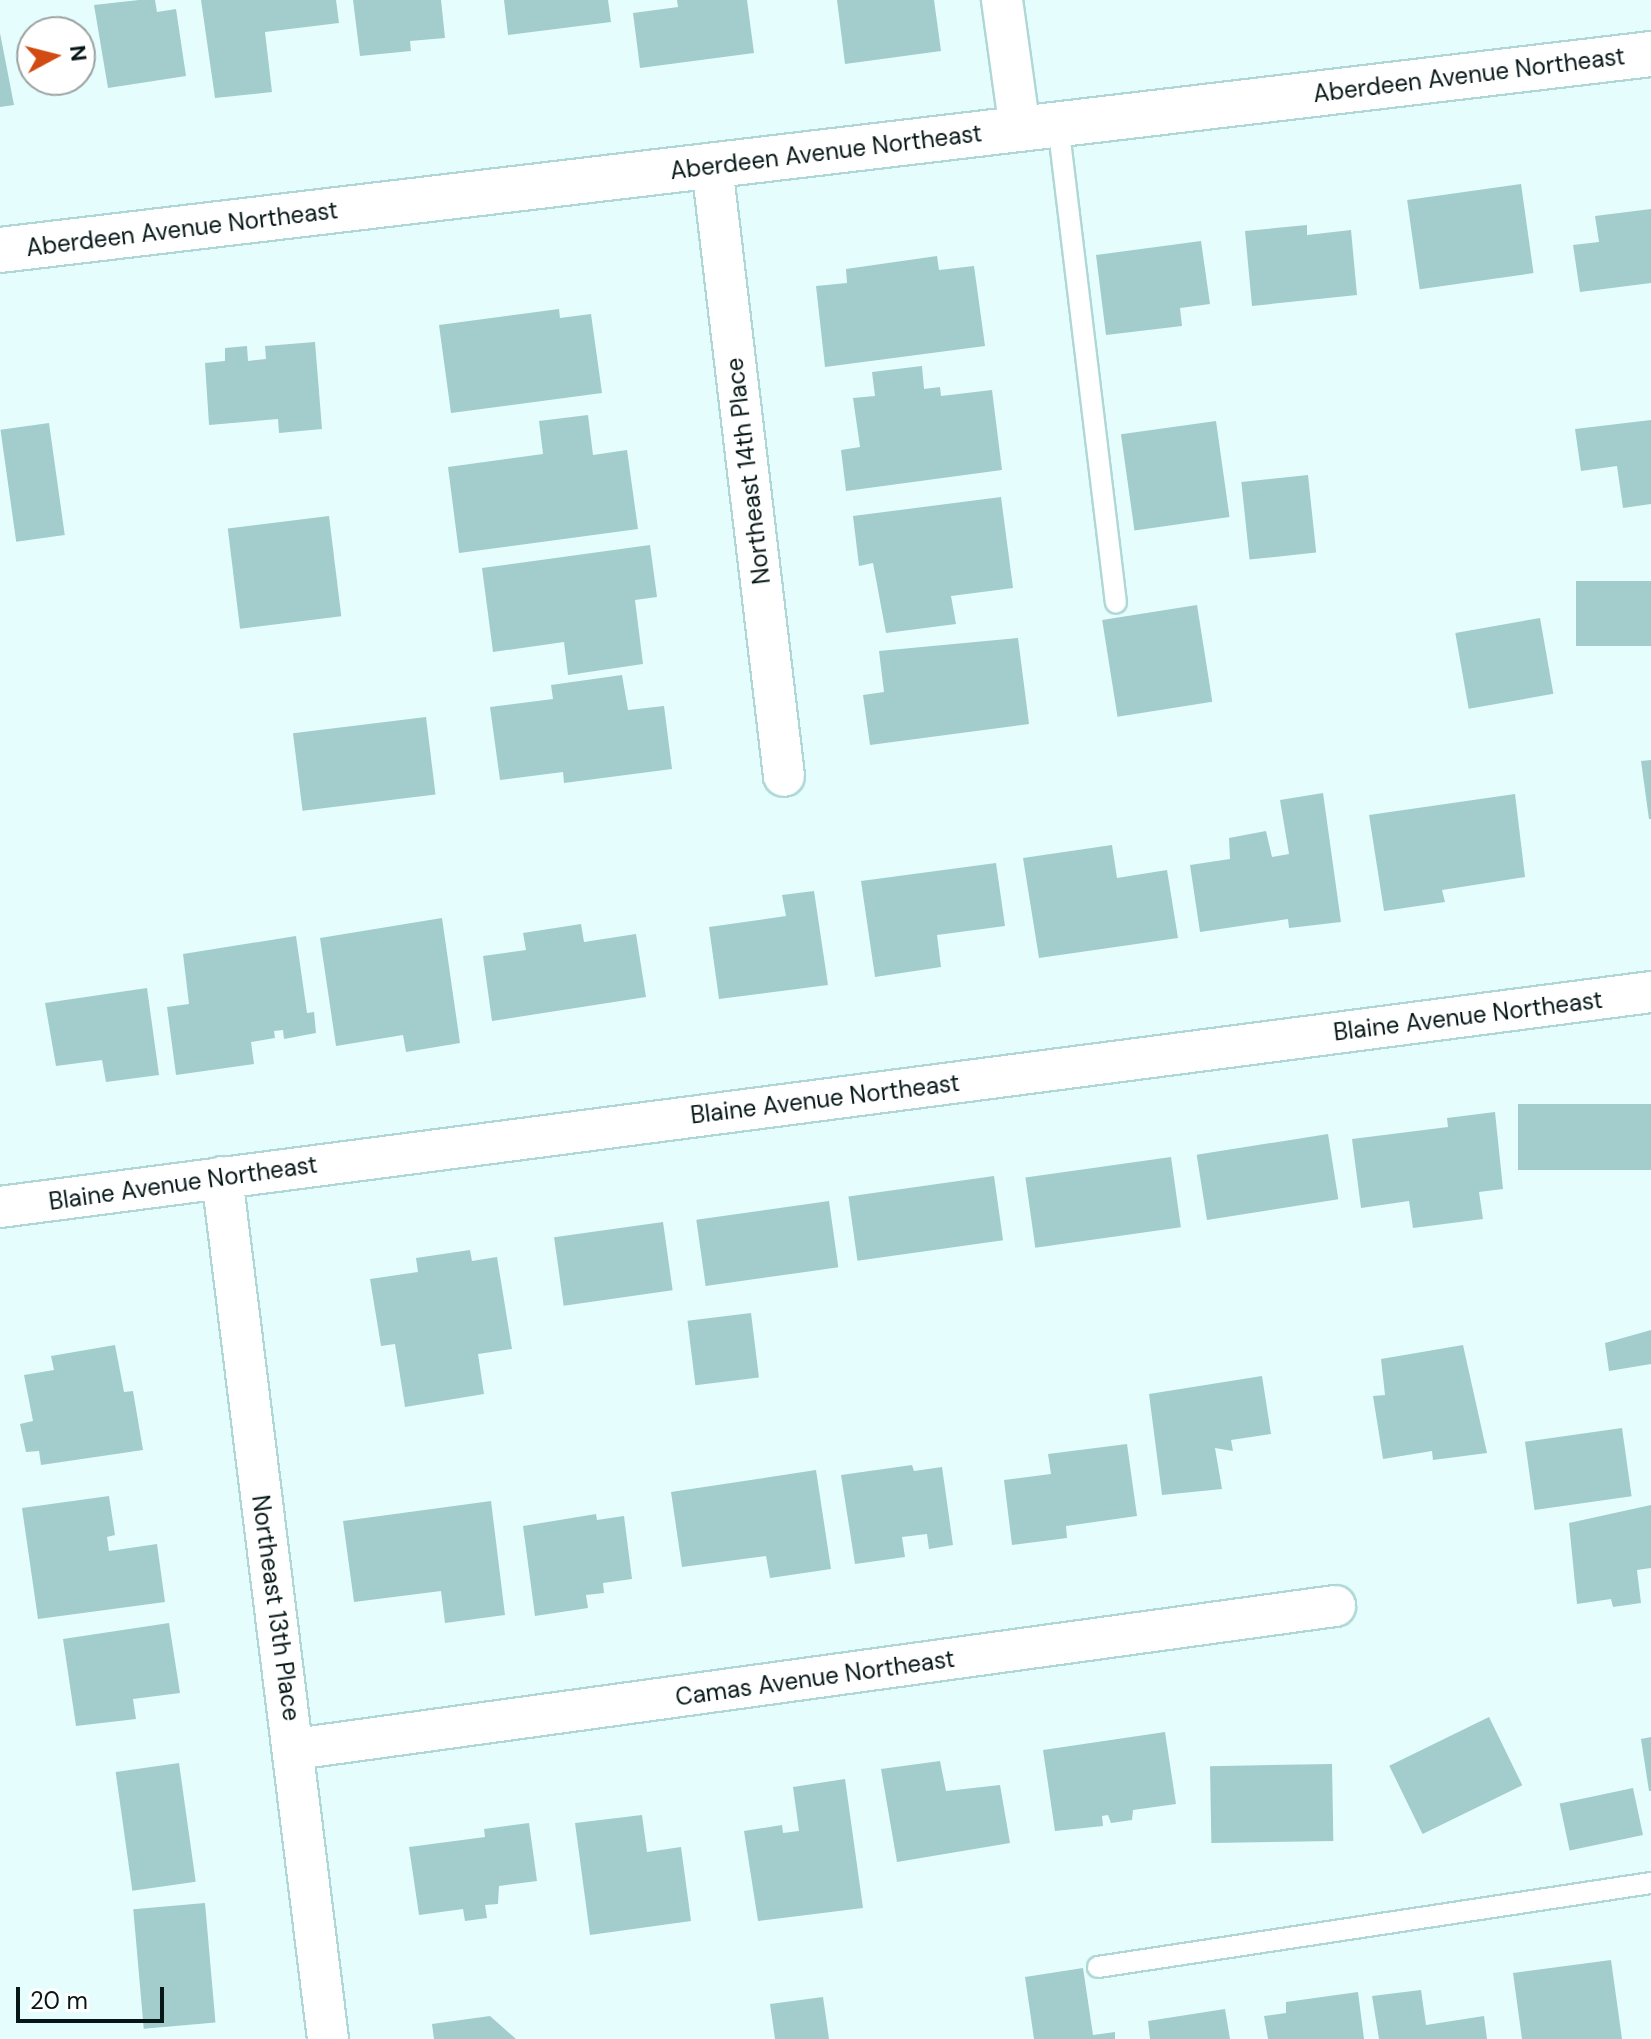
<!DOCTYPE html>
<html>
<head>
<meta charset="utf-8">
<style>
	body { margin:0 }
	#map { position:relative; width:1651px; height:2039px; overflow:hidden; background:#e5fefd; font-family:"DM Sans",sans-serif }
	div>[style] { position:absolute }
	.building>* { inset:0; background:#a3cccc; transform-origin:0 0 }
	.roads { filter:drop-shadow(2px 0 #afd7d7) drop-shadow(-2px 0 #afd7d7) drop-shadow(0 2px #afd7d7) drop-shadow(0 -2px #afd7d7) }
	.lane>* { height:20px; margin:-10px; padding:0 10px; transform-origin:10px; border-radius:10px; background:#fff }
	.street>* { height:40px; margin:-20px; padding:0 20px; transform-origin:20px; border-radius:20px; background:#fff }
	.secondary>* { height:44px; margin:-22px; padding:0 22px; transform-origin:22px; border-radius:22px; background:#fff }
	span { translate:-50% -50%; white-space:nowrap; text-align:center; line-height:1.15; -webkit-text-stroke:7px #fff; paint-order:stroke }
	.street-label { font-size:24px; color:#071717 }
	.north { position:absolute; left:16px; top:16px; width:80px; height:80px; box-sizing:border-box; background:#fff; border:2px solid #9ca2a2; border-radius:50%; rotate:83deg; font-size:22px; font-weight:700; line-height:32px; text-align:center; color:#071717 }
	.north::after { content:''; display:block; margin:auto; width:28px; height:36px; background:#d14b12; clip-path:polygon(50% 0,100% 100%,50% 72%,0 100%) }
	.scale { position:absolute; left:16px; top:1987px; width:148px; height:36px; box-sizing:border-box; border:4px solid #071717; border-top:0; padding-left:10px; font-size:24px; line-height:28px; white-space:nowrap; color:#071717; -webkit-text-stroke:6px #fff; paint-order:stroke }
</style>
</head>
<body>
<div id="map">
	<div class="building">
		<i style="clip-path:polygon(139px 0,155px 0,157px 12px,176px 9px,186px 76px,108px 88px,94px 5px)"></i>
		<i style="clip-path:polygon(201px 0,336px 0,339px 23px,265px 32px,272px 92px,215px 98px)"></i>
		<i style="clip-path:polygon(353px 0,441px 0,445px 38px,410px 41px,411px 51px,360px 56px)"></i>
		<i style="clip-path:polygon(504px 0,608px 0,611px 22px,508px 35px)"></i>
		<i style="clip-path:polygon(677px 0,747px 0,754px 53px,640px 68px,633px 13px,678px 7px)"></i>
		<i style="clip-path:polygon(837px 0,934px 0,941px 51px,845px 64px)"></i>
		<i style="clip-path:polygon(0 33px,14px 105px,0 107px)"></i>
		<i style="left:1521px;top:184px;width:90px;height:115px;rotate:82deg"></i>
		<i style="clip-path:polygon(1651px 209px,1651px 283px,1580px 292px,1573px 245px,1599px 242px,1595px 216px)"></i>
		<i style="clip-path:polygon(1307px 225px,1307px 235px,1351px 230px,1357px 295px,1252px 306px,1245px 231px)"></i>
		<i style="clip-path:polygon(1201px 241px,1210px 304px,1180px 308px,1182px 326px,1106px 335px,1096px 255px)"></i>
		<i style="clip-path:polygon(937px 256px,939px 270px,974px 266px,985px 346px,825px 367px,816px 286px,847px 283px,846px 269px)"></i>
		<i style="clip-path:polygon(559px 309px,560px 318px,591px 314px,602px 393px,451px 413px,439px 325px)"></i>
		<i style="clip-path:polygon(315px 342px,322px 429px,279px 433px,278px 419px,209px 425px,205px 363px,225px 361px,225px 348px,247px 346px,248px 361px,266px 359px,265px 346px)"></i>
		<i style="clip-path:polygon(922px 366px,924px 389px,940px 387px,941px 396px,992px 390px,1002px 470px,846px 491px,841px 450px,860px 447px,853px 398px,875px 396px,872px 372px)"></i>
		<i style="clip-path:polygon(588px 415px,593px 455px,627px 450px,638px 529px,459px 553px,448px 467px,543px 454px,539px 421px)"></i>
		<i style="clip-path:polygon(1651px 420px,1651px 504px,1623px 508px,1617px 466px,1581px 471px,1575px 429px)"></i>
		<i style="left:1216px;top:421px;width:97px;height:96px;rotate:82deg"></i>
		<i style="left:49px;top:423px;width:113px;height:49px;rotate:82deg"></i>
		<i style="left:1308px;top:475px;width:78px;height:67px;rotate:84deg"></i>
		<i style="clip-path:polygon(1001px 497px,1013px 588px,951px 596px,956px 624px,886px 633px,873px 563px,859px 566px,853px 516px)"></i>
		<i style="left:329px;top:516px;width:101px;height:102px;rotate:83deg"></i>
		<i style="clip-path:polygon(650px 545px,657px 597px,635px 600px,643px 664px,568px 675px,564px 642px,493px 652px,482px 568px)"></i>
		<i style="left:1651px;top:581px;width:65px;height:75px;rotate:90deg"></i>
		<i style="left:1197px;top:605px;width:98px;height:96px;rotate:81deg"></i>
		<i style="left:1540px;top:618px;width:77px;height:86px;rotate:80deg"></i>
		<i style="clip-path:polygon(1018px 638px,1029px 724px,870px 745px,863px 695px,884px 692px,879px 651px)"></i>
		<i style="clip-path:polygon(622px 675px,628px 710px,664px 706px,672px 769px,564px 783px,563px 772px,500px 780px,490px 707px,553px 699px,551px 685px)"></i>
		<i style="left:426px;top:717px;width:78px;height:134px;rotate:83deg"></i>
		<i style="clip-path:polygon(1651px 760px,1651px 819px,1649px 819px,1641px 761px)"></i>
		<i style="clip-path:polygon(1323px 793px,1341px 922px,1289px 928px,1288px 919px,1200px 932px,1190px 865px,1230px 859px,1229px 838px,1266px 831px,1272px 857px,1289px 854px,1280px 800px)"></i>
		<i style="clip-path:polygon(1515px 794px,1525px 877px,1442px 890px,1445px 902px,1384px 911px,1369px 815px)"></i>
		<i style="clip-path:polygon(1112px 845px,1117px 878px,1167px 870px,1178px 938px,1039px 958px,1023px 858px)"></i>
		<i style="clip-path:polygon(996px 863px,1005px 926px,937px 935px,941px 967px,875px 977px,861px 881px)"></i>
		<i style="clip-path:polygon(814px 891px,828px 985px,719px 999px,709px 927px,786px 916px,782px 895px)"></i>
		<i style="clip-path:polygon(442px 918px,460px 1043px,406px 1052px,403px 1035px,336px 1046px,320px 938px)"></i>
		<i style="clip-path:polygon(581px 924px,584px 942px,636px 934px,646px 997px,492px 1021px,483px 956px,526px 950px,523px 933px)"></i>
		<i style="clip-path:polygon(296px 936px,307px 1013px,314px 1012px,316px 1033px,284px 1039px,283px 1030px,274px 1031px,275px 1038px,251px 1042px,254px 1064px,176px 1075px,167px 1007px,189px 1004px,183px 954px)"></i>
		<i style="clip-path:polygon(147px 988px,159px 1075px,106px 1082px,102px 1060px,56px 1066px,45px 1003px)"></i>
		<i style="left:1651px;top:1104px;width:66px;height:133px;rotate:90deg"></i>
		<i style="clip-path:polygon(1495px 1112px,1503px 1189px,1479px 1192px,1483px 1219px,1413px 1228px,1409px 1201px,1361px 1208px,1352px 1139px,1448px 1127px,1447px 1118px)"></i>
		<i style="left:1328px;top:1134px;width:66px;height:133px;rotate:81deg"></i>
		<i style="left:1171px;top:1157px;width:71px;height:147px;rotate:82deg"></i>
		<i style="left:994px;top:1176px;width:65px;height:147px;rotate:82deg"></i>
		<i style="left:829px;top:1201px;width:67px;height:134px;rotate:82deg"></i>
		<i style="left:663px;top:1222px;width:69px;height:110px;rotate:82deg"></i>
		<i style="clip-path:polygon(470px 1250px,472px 1261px,497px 1257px,512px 1349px,478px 1354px,484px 1394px,405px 1407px,395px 1344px,381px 1346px,370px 1279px,418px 1272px,416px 1258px)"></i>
		<i style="left:751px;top:1313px;width:65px;height:64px;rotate:83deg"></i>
		<i style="clip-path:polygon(1651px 1330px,1651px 1364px,1609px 1371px,1605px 1343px)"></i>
		<i style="clip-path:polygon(115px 1345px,124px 1392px,133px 1391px,143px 1450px,41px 1465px,39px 1451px,26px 1452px,20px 1424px,33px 1421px,24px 1375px,54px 1370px,51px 1356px)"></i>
		<i style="clip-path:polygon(1463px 1345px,1487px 1453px,1433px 1460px,1432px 1451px,1383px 1459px,1373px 1396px,1385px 1395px,1381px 1359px)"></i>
		<i style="clip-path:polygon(1262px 1376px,1271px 1434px,1231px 1440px,1233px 1451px,1215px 1448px,1222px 1489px,1162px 1495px,1149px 1394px)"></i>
		<i style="left:1622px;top:1428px;width:69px;height:98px;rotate:82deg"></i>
		<i style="clip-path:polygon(1127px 1444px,1137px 1516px,1066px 1526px,1067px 1538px,1012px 1545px,1004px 1480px,1051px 1474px,1048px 1454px)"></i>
		<i style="clip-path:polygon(912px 1465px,914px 1471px,942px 1467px,953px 1545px,929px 1549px,927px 1534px,902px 1537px,905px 1557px,855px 1564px,841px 1475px)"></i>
		<i style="clip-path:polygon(816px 1470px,831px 1569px,770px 1578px,766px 1556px,682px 1567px,671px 1492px)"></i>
		<i style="clip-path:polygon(109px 1496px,115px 1535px,107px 1537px,109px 1551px,157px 1544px,165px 1602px,38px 1619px,22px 1508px)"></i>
		<i style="clip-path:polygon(491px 1501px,505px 1615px,445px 1623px,441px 1591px,354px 1602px,343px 1521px)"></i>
		<i style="clip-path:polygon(1651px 1505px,1651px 1568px,1637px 1570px,1641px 1603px,1613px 1607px,1611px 1599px,1577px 1604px,1569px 1523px)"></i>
		<i style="clip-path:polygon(596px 1514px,597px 1520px,624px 1516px,632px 1579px,603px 1583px,604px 1593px,586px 1595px,588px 1608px,535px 1616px,523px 1526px)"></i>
		<i style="clip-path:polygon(169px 1623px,180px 1693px,133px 1699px,136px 1719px,76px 1726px,63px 1639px)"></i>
		<i style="left:1489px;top:1717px;width:76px;height:111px;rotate:64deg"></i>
		<i style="clip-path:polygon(1165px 1732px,1176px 1804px,1133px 1810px,1132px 1820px,1111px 1823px,1108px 1815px,1102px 1816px,1103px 1826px,1055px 1831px,1043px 1750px)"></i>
		<i style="clip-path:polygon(1651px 1737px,1651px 1791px,1649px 1791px,1641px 1739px)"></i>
		<i style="clip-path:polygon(940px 1761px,946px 1791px,1000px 1785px,1010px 1843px,897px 1862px,881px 1769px)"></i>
		<i style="left:179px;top:1763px;width:120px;height:64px;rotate:82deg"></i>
		<i style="left:1332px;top:1764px;width:77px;height:122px;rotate:89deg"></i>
		<i style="clip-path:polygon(845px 1779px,863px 1908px,758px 1921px,744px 1831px,782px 1825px,783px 1833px,799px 1831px,793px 1787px)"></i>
		<i style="left:1633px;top:1788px;width:48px;height:75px;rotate:78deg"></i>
		<i style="clip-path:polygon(642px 1815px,647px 1852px,681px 1847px,691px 1921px,590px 1935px,575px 1823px)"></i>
		<i style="clip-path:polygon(529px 1823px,537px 1881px,499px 1886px,498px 1904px,485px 1905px,487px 1918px,465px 1921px,463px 1909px,419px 1915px,409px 1847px,485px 1837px,484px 1829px)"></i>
		<i style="left:205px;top:1903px;width:120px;height:72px;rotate:85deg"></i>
		<i style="clip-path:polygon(1611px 1960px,1622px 2039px,1522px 2039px,1513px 1973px)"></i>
		<i style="clip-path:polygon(1083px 1968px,1093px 2035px,1115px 2032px,1115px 2039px,1034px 2039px,1025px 1977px)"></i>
		<i style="clip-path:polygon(1421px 1990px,1426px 2025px,1484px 2016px,1487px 2039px,1379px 2039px,1372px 1996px)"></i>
		<i style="clip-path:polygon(1358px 1992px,1364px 2039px,1268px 2039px,1264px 2016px,1286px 2013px,1286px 2002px)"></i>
		<i style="clip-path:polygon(823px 1997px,829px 2039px,775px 2039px,770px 2004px)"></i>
		<i style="clip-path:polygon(1225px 2009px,1230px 2039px,1150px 2039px,1148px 2021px)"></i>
		<i style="clip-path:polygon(490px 2016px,516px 2039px,434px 2039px,432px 2024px)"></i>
	</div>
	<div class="roads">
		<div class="lane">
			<i style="left:1058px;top:124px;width:482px;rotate:83.1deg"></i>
			<i style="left:1098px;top:1967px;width:559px;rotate:-8.64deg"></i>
		</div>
		<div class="street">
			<i style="left:1002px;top:0;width:130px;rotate:82.1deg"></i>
			<i style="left:712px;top:166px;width:614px;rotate:83.27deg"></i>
			<i style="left:222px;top:1177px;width:868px;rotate:82.99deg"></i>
			<i style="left:0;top:1207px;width:1665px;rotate:-7.42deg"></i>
			<i style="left:295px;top:1749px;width:1050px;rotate:-7.83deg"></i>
		</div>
		<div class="secondary">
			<i style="left:0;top:250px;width:1663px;rotate:-6.77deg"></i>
		</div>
	</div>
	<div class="street-label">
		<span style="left:1469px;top:75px;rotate:-7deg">Aberdeen Avenue Northeast</span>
		<span style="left:826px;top:152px;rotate:-7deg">Aberdeen Avenue Northeast</span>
		<span style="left:182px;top:229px;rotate:-7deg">Aberdeen Avenue Northeast</span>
		<span style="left:748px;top:471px;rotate:-97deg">Northeast 14th Place</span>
		<span style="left:1468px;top:1016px;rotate:-7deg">Blaine Avenue Northeast</span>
		<span style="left:825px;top:1099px;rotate:-7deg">Blaine Avenue Northeast</span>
		<span style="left:183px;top:1183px;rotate:-8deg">Blaine Avenue Northeast</span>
		<span style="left:276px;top:1608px;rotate:82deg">Northeast 13th Place</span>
		<span style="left:815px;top:1678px;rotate:-8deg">Camas Avenue Northeast</span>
	</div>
	<div class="north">N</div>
	<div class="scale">20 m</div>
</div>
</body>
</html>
